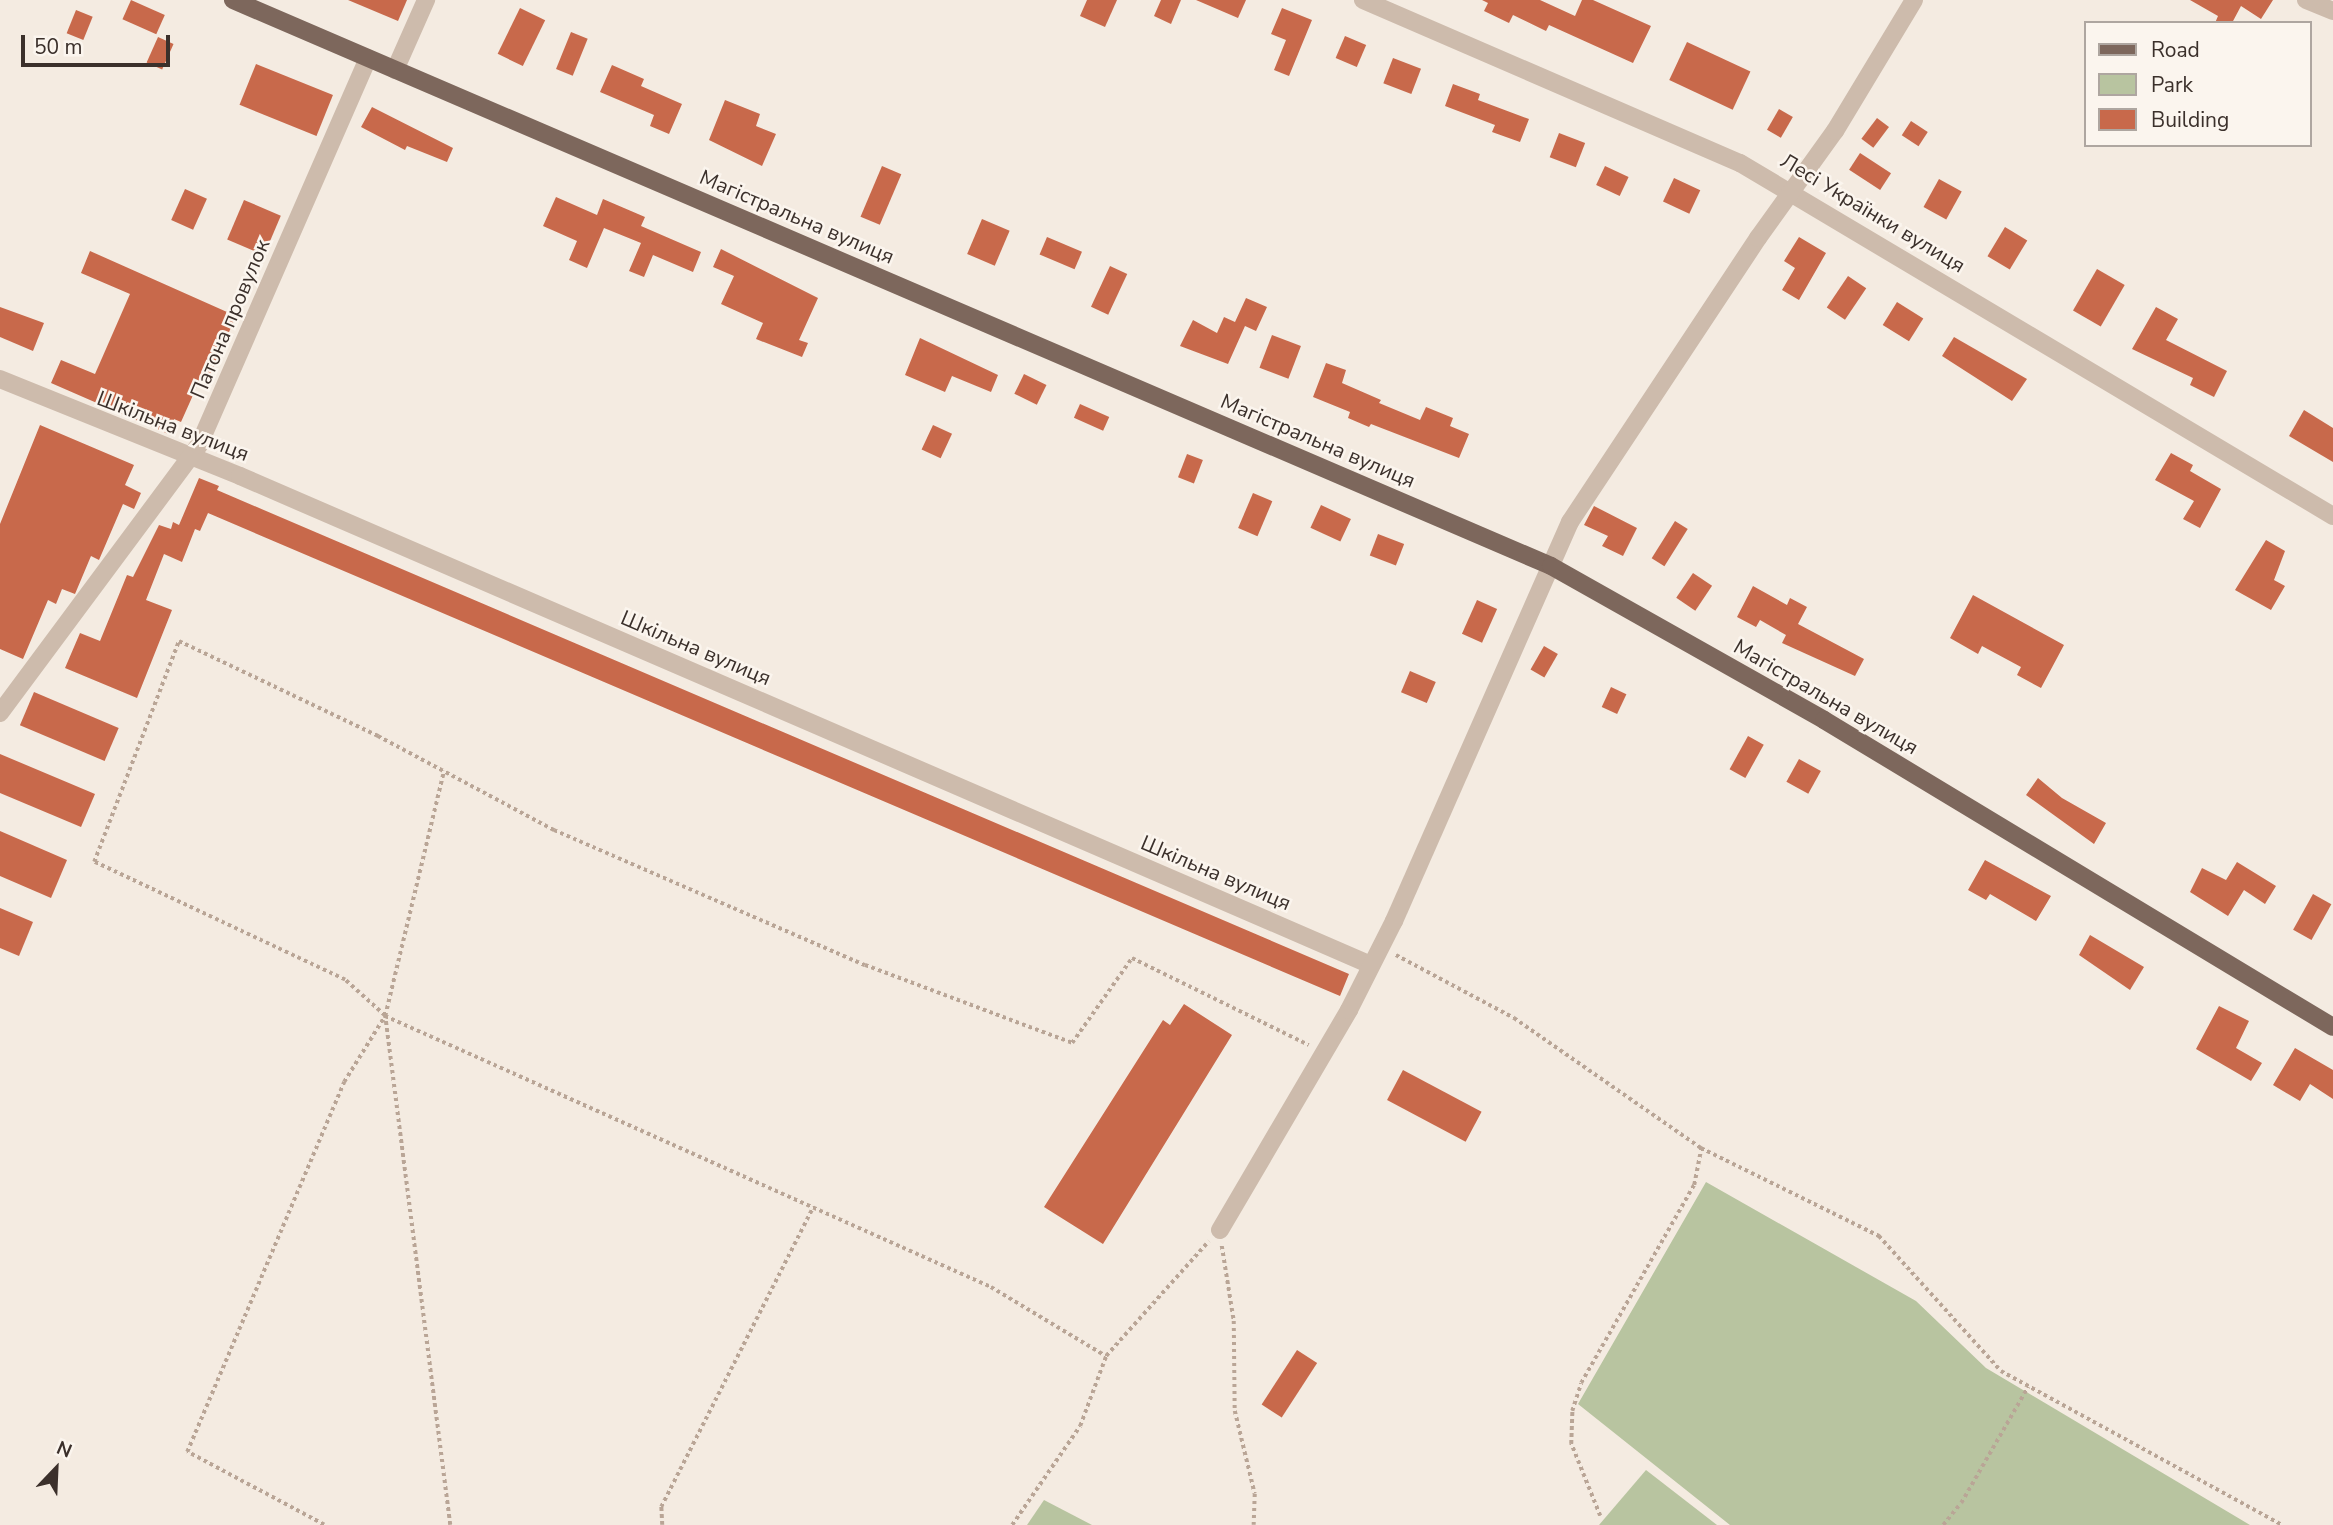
<!DOCTYPE html>
<html>
<head>
<meta charset="utf-8">
<style>
	body { margin:0 }
	#map { position:relative; width:2333px; height:1525px; overflow:hidden; background:#f4ebe1; font-family:"Nunito Sans",sans-serif }
	div>[style] { position:absolute }
	.green>* { inset:0; background:#b8c4a0 }
	.building>* { inset:0; background:#c8694b; transform-origin:0 0 }
	.path>* { height:3.5px; margin-top:-1.75px; transform-origin:0; background:repeating-linear-gradient(90deg,#b9a596 0 3.5px,transparent 0 7px) }
	.minor>* { height:18px; margin:-9px; padding:0 9px; transform-origin:9px; border-radius:9px; background:#cdbbac }
	.major>* { height:18px; margin:-9px; padding:0 9px; transform-origin:9px; border-radius:9px; background:#7d675c }
	span { translate:-50% -50%; white-space:nowrap; text-align:center; line-height:1.15; -webkit-text-stroke:5px #fbf5ee; paint-order:stroke }
	.street-label { font-size:21px; color:#3b302b }
	.legend { position:absolute; left:2084px; top:21px; width:228px; height:126px; box-sizing:border-box; background:#fbf5ee; border:2px solid #aea6a0; margin:0; padding:9px 12px; list-style:none; font-size:21px; color:#3b302b }
	.legend li { display:flex; align-items:center; gap:14px; height:35px }
	.legend b { width:35px; border:2px solid #aea6a0 }
	.north { position:absolute; left:21px; top:1434px; width:70px; height:70px; -webkit-text-stroke:5px #fbf5ee; paint-order:stroke; rotate:23deg; font-size:19px; font-weight:700; line-height:28px; text-align:center; color:#3b302b }
	.north::after { content:''; display:block; margin:auto; width:24px; height:32px; background:#3b302b; clip-path:polygon(50% 0,100% 100%,50% 72%,0 100%) }
	.scale { position:absolute; left:21px; top:35px; width:149px; height:32px; box-sizing:border-box; border:4px solid #3b302b; border-top:0; padding-left:9px; font-size:21px; line-height:24px; white-space:nowrap; color:#3b302b; -webkit-text-stroke:5px #fbf5ee; paint-order:stroke }
</style>
</head>
<body>
<div id="map">
	<div class="green">
		<i style="clip-path:polygon(1706px 1182px,1916px 1301px,1986px 1368px,2250px 1525px,1730px 1525px,1578px 1404px)"></i>
		<i style="clip-path:polygon(1646px 1470px,1717px 1525px,1599px 1525px)"></i>
		<i style="clip-path:polygon(1044px 1500px,1092px 1525px,1027px 1525px)"></i>
	</div>
	<div class="building">
		<i style="left:131px;top:0;width:37px;height:21px;rotate:24deg"></i>
		<i style="clip-path:polygon(348px 0,407px 0,398px 21px)"></i>
		<i style="clip-path:polygon(1087px 0,1117px 0,1105px 27px,1080px 16px)"></i>
		<i style="clip-path:polygon(1161px 0,1181px 0,1171px 24px,1154px 16px)"></i>
		<i style="clip-path:polygon(1196px 0,1246px 0,1238px 18px)"></i>
		<i style="clip-path:polygon(1482px 0,1540px 0,1575px 16px,1582px 0,1593px 0,1651px 26px,1633px 63px,1549px 25px,1546px 31px,1513px 15px,1509px 23px,1484px 11px,1488px 3px)"></i>
		<i style="clip-path:polygon(2190px 0,2273px 0,2261px 19px,2241px 6px,2232px 23px,2215px 23px,2218px 16px)"></i>
		<i style="left:520px;top:8px;width:28px;height:51px;rotate:26deg"></i>
		<i style="clip-path:polygon(1282px 8px,1312px 20px,1289px 76px,1274px 70px,1286px 40px,1271px 34px)"></i>
		<i style="left:76px;top:10px;width:18px;height:25px;rotate:22deg"></i>
		<i style="left:571px;top:32px;width:18px;height:40px;rotate:22deg"></i>
		<i style="left:1345px;top:36px;width:23px;height:24px;rotate:23deg"></i>
		<i style="left:158px;top:37px;width:17px;height:28px;rotate:24deg"></i>
		<i style="left:1687px;top:42px;width:70px;height:42px;rotate:25deg"></i>
		<i style="left:1393px;top:58px;width:30px;height:27px;rotate:21deg"></i>
		<i style="left:256px;top:64px;width:83px;height:44px;rotate:22deg"></i>
		<i style="clip-path:polygon(612px 65px,644px 79px,641px 86px,682px 104px,669px 134px,650px 126px,654px 115px,600px 92px)"></i>
		<i style="clip-path:polygon(1453px 84px,1480px 94px,1478px 100px,1529px 119px,1520px 142px,1492px 132px,1495px 125px,1445px 106px)"></i>
		<i style="clip-path:polygon(725px 100px,760px 114px,756px 126px,776px 134px,762px 166px,709px 140px)"></i>
		<i style="clip-path:polygon(372px 107px,453px 148px,447px 162px,407px 146px,405px 150px,361px 127px)"></i>
		<i style="left:1779px;top:109px;width:16px;height:24px;rotate:30deg"></i>
		<i style="left:1877px;top:118px;width:15px;height:26px;rotate:37deg"></i>
		<i style="left:1911px;top:121px;width:20px;height:17px;rotate:33deg"></i>
		<i style="left:1559px;top:133px;width:28px;height:26px;rotate:21deg"></i>
		<i style="left:1860px;top:153px;width:37px;height:20px;rotate:33deg"></i>
		<i style="left:882px;top:166px;width:21px;height:55px;rotate:23deg"></i>
		<i style="left:1605px;top:166px;width:26px;height:21px;rotate:25deg"></i>
		<i style="left:1674px;top:178px;width:29px;height:26px;rotate:25deg"></i>
		<i style="left:1939px;top:179px;width:26px;height:32px;rotate:29deg"></i>
		<i style="left:185px;top:189px;width:24px;height:34px;rotate:24deg"></i>
		<i style="clip-path:polygon(556px 197px,597px 215px,603px 199px,645px 217px,641px 226px,701px 252px,693px 272px,653px 255px,644px 277px,629px 271px,641px 243px,604px 228px,587px 268px,569px 260px,577px 241px,543px 226px)"></i>
		<i style="left:244px;top:200px;width:40px;height:43px;rotate:23deg"></i>
		<i style="left:982px;top:219px;width:30px;height:38px;rotate:23deg"></i>
		<i style="left:2005px;top:227px;width:26px;height:34px;rotate:31deg"></i>
		<i style="left:1047px;top:237px;width:38px;height:19px;rotate:23deg"></i>
		<i style="clip-path:polygon(1799px 237px,1826px 253px,1799px 300px,1782px 290px,1795px 268px,1784px 261px)"></i>
		<i style="clip-path:polygon(721px 249px,818px 298px,799px 340px,808px 343px,802px 357px,756px 339px,763px 323px,721px 304px,734px 276px,713px 267px)"></i>
		<i style="clip-path:polygon(90px 251px,236px 316px,209px 378px,202px 375px,181px 422px,174px 419px,168px 434px,51px 383px,61px 360px,95px 374px,130px 294px,81px 273px)"></i>
		<i style="left:1110px;top:266px;width:19px;height:45px;rotate:25deg"></i>
		<i style="left:2097px;top:269px;width:32px;height:48px;rotate:30deg"></i>
		<i style="left:1848px;top:276px;width:22px;height:38px;rotate:34deg"></i>
		<i style="clip-path:polygon(1246px 298px,1267px 307px,1256px 331px,1245px 326px,1228px 364px,1180px 346px,1193px 320px,1217px 333px,1224px 317px,1235px 322px)"></i>
		<i style="left:1897px;top:302px;width:31px;height:27px;rotate:32deg"></i>
		<i style="clip-path:polygon(0 307px,44px 323px,33px 351px,0 337px)"></i>
		<i style="clip-path:polygon(2156px 307px,2178px 319px,2166px 340px,2227px 371px,2214px 397px,2190px 385px,2193px 378px,2132px 349px)"></i>
		<i style="left:1272px;top:335px;width:31px;height:35px;rotate:21deg"></i>
		<i style="clip-path:polygon(1954px 337px,2027px 379px,2012px 401px,1942px 356px)"></i>
		<i style="clip-path:polygon(920px 338px,998px 375px,991px 392px,952px 376px,945px 392px,905px 375px)"></i>
		<i style="clip-path:polygon(1326px 363px,1346px 370px,1342px 383px,1381px 400px,1379px 403px,1420px 420px,1426px 407px,1453px 418px,1450px 426px,1469px 434px,1459px 458px,1371px 424px,1369px 427px,1348px 418px,1350px 412px,1313px 397px)"></i>
		<i style="left:1024px;top:374px;width:25px;height:22px;rotate:26deg"></i>
		<i style="left:1080px;top:404px;width:32px;height:15px;rotate:24deg"></i>
		<i style="clip-path:polygon(2304px 410px,2333px 428px,2333px 462px,2289px 436px)"></i>
		<i style="clip-path:polygon(40px 425px,134px 465px,125px 485px,141px 493px,134px 509px,123px 504px,99px 560px,91px 556px,75px 594px,62px 589px,56px 604px,48px 600px,23px 659px,0 649px,0 524px)"></i>
		<i style="left:933px;top:425px;width:21px;height:27px;rotate:25deg"></i>
		<i style="clip-path:polygon(2171px 453px,2193px 465px,2190px 471px,2221px 489px,2200px 528px,2183px 519px,2194px 501px,2155px 480px)"></i>
		<i style="left:1187px;top:454px;width:17px;height:25px;rotate:21deg"></i>
		<i style="clip-path:polygon(199px 478px,219px 486px,217px 490px,1349px 974px,1340px 996px,208px 513px,200px 531px,195px 529px,182px 562px,164px 554px,146px 600px,172px 610px,137px 698px,65px 668px,80px 633px,100px 641px,127px 575px,133px 577px,159px 525px,171px 529px,173px 522px,179px 525px)"></i>
		<i style="left:1253px;top:493px;width:21px;height:38px;rotate:23deg"></i>
		<i style="left:1321px;top:505px;width:33px;height:25px;rotate:25deg"></i>
		<i style="clip-path:polygon(1594px 506px,1637px 528px,1623px 556px,1602px 546px,1608px 536px,1584px 525px)"></i>
		<i style="left:1675px;top:521px;width:15px;height:44px;rotate:32deg"></i>
		<i style="left:1378px;top:534px;width:28px;height:23px;rotate:21deg"></i>
		<i style="clip-path:polygon(2266px 540px,2285px 551px,2274px 580px,2285px 586px,2271px 610px,2235px 590px)"></i>
		<i style="left:1693px;top:573px;width:23px;height:30px;rotate:34deg"></i>
		<i style="clip-path:polygon(1753px 586px,1787px 605px,1790px 598px,1807px 607px,1798px 624px,1864px 659px,1855px 676px,1782px 643px,1786px 635px,1760px 620px,1756px 627px,1737px 617px)"></i>
		<i style="clip-path:polygon(1973px 595px,2064px 645px,2041px 688px,2017px 675px,2021px 667px,1982px 646px,1978px 654px,1950px 638px)"></i>
		<i style="left:1477px;top:600px;width:22px;height:37px;rotate:24deg"></i>
		<i style="left:1544px;top:646px;width:16px;height:27px;rotate:30deg"></i>
		<i style="left:1410px;top:671px;width:28px;height:23px;rotate:23deg"></i>
		<i style="left:1611px;top:687px;width:17px;height:22px;rotate:25deg"></i>
		<i style="left:34px;top:692px;width:92px;height:36px;rotate:23deg"></i>
		<i style="left:1748px;top:736px;width:18px;height:38px;rotate:29deg"></i>
		<i style="clip-path:polygon(0 754px,95px 794px,81px 827px,0 793px)"></i>
		<i style="left:1799px;top:759px;width:25px;height:26px;rotate:29deg"></i>
		<i style="clip-path:polygon(2038px 778px,2062px 798px,2106px 823px,2094px 844px,2026px 795px)"></i>
		<i style="clip-path:polygon(0 831px,67px 860px,51px 898px,0 876px)"></i>
		<i style="clip-path:polygon(1985px 860px,2051px 896px,2036px 921px,1990px 894px,1986px 900px,1968px 890px)"></i>
		<i style="clip-path:polygon(2237px 862px,2276px 886px,2265px 904px,2244px 890px,2228px 916px,2190px 892px,2202px 868px,2226px 880px)"></i>
		<i style="left:2313px;top:894px;width:21px;height:41px;rotate:29deg"></i>
		<i style="clip-path:polygon(0 908px,33px 922px,19px 956px,0 948px)"></i>
		<i style="clip-path:polygon(2090px 935px,2144px 967px,2130px 990px,2079px 955px)"></i>
		<i style="clip-path:polygon(1184px 1004px,1232px 1035px,1103px 1244px,1044px 1207px,1163px 1020px,1170px 1025px)"></i>
		<i style="clip-path:polygon(2219px 1006px,2249px 1021px,2236px 1048px,2262px 1063px,2251px 1081px,2196px 1049px)"></i>
		<i style="clip-path:polygon(2295px 1048px,2333px 1070px,2333px 1099px,2310px 1084px,2300px 1101px,2273px 1085px)"></i>
		<i style="left:1403px;top:1070px;width:89px;height:34px;rotate:28deg"></i>
		<i style="left:1297px;top:1350px;width:24px;height:65px;rotate:33deg"></i>
	</div>
	<div class="path">
		<i style="left:1396px;top:955px;width:134px;rotate:28.1deg"></i>
		<i style="left:1514px;top:1018px;width:228px;rotate:34.8deg"></i>
		<i style="left:1701px;top:1148px;width:199px;rotate:26.3deg"></i>
		<i style="left:1879px;top:1236px;width:182px;rotate:47.9deg"></i>
		<i style="left:2001px;top:1371px;width:320px;rotate:28.7deg"></i>
		<i style="left:385px;top:1016px;width:54px;rotate:-138deg"></i>
		<i style="left:345px;top:980px;width:277px;rotate:-154.8deg"></i>
		<i style="left:94px;top:862px;width:237px;rotate:-69deg"></i>
		<i style="left:179px;top:641px;width:221px;rotate:25.5deg"></i>
		<i style="left:378px;top:736px;width:200px;rotate:28.1deg"></i>
		<i style="left:554px;top:830px;width:339px;rotate:23.5deg"></i>
		<i style="left:865px;top:965px;width:221px;rotate:20.6deg"></i>
		<i style="left:1072px;top:1043px;width:104px;rotate:-54.8deg"></i>
		<i style="left:1132px;top:958px;width:197px;rotate:26.2deg"></i>
		<i style="left:1222px;top:1246px;width:76px;rotate:80.9deg"></i>
		<i style="left:1234px;top:1321px;width:90px;rotate:89.4deg"></i>
		<i style="left:1235px;top:1411px;width:85px;rotate:76.5deg"></i>
		<i style="left:1255px;top:1494px;width:31px;rotate:92deg"></i>
		<i style="left:1600px;top:1516px;width:78px;rotate:-111.9deg"></i>
		<i style="left:1571px;top:1444px;width:33px;rotate:-88deg"></i>
		<i style="left:1572px;top:1411px;width:29px;rotate:-72deg"></i>
		<i style="left:1581px;top:1383px;width:228px;rotate:-60.3deg"></i>
		<i style="left:1694px;top:1185px;width:38px;rotate:-79deg"></i>
		<i style="left:324px;top:1525px;width:155px;rotate:-151.9deg"></i>
		<i style="left:187px;top:1452px;width:402px;rotate:-67deg"></i>
		<i style="left:344px;top:1082px;width:78px;rotate:-58.2deg"></i>
		<i style="left:385px;top:1016px;width:252px;rotate:-76.5deg"></i>
		<i style="left:450px;top:1525px;width:513px;rotate:-97.28deg"></i>
		<i style="left:385px;top:1016px;width:664px;rotate:24.09deg"></i>
		<i style="left:991px;top:1287px;width:134px;rotate:31deg"></i>
		<i style="left:662px;top:1525px;width:18px;rotate:-93deg"></i>
		<i style="left:661px;top:1507px;width:336px;rotate:-63.1deg"></i>
		<i style="left:1012px;top:1525px;width:120px;rotate:-55.5deg"></i>
		<i style="left:1080px;top:1426px;width:75px;rotate:-69.6deg"></i>
		<i style="left:1106px;top:1356px;width:154px;rotate:-48.2deg"></i>
		<i style="left:1943px;top:1525px;width:28px;rotate:-51deg"></i>
		<i style="left:1961px;top:1503px;width:134px;rotate:-60deg"></i>
	</div>
	<div class="minor">
		<i style="left:1363px;top:0;width:411px;rotate:23.4deg"></i>
		<i style="left:1740px;top:163px;width:690px;rotate:30.76deg"></i>
		<i style="left:2306px;top:0;width:29px;rotate:22deg"></i>
		<i style="left:395px;top:70px;width:77px;rotate:-66.1deg"></i>
		<i style="left:0;top:379px;width:259px;rotate:22deg"></i>
		<i style="left:240px;top:476px;width:1232px;rotate:23.38deg"></i>
		<i style="left:0;top:713px;width:334px;rotate:-53.4deg"></i>
		<i style="left:199px;top:445px;width:422px;rotate:-66.4deg"></i>
		<i style="left:1220px;top:1230px;width:255px;rotate:-59.6deg"></i>
		<i style="left:1349px;top:1010px;width:100px;rotate:-63.2deg"></i>
		<i style="left:1394px;top:921px;width:436px;rotate:-66.2deg"></i>
		<i style="left:1570px;top:522px;width:341px;rotate:-56.5deg"></i>
		<i style="left:1758px;top:238px;width:132px;rotate:-54.3deg"></i>
		<i style="left:1835px;top:131px;width:153px;rotate:-58.9deg"></i>
	</div>
	<div class="major">
		<i style="left:233px;top:0;width:1434px;rotate:23.24deg"></i>
		<i style="left:1551px;top:566px;width:313px;rotate:29.4deg"></i>
		<i style="left:1824px;top:720px;width:594px;rotate:31.1deg"></i>
	</div>
	<div class="street-label">
		<span style="left:1873px;top:213px;rotate:31deg">Лесі Українки вулиця</span>
		<span style="left:797px;top:217px;rotate:23deg">Магістральна вулиця</span>
		<span style="left:230px;top:319px;rotate:-67deg">Патона провулок</span>
		<span style="left:173px;top:426px;rotate:21deg">Шкільна вулиця</span>
		<span style="left:1318px;top:441px;rotate:23deg">Магістральна вулиця</span>
		<span style="left:696px;top:648px;rotate:23deg">Шкільна вулиця</span>
		<span style="left:1826px;top:697px;rotate:30deg">Магістральна вулиця</span>
		<span style="left:1216px;top:873px;rotate:23deg">Шкільна вулиця</span>
	</div>
	<ul class="legend">
	<li><b style="height:9px;background:#7d675c"></b>Road</li>
	<li><b style="height:19px;background:#b8c4a0"></b>Park</li>
	<li><b style="height:19px;background:#c8694b"></b>Building</li>
	</ul>
	<div class="north">N</div>
	<div class="scale">50 m</div>
</div>
</body>
</html>
